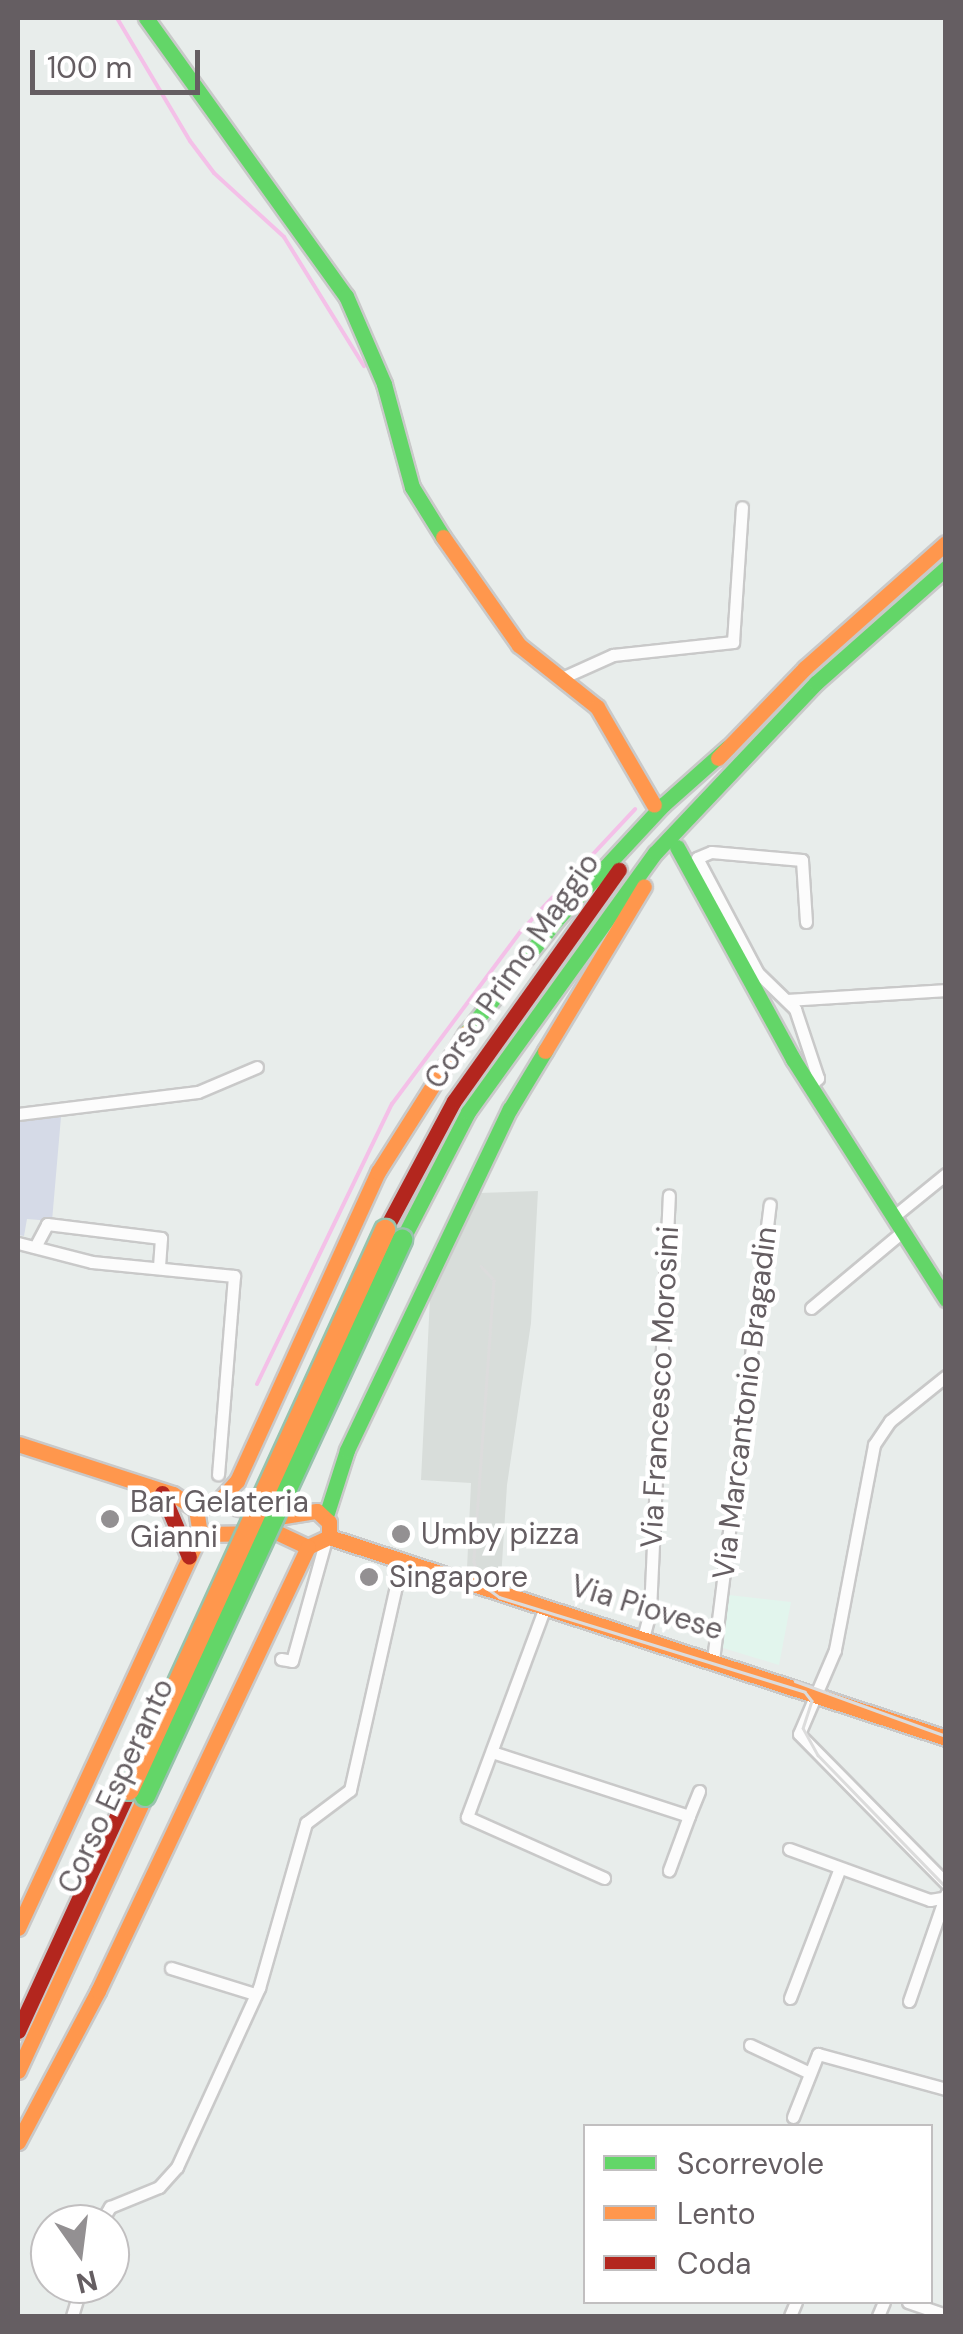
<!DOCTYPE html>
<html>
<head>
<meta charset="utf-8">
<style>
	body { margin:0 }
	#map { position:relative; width:963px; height:2334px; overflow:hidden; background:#e8edeb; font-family:"DM Sans",sans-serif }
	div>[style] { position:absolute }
	.commercial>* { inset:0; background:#e2f5ed }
	.industrial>* { inset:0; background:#d8ddda }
	.green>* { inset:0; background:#d5dae7 }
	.stream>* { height:4px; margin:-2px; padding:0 2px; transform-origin:2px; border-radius:2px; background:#f4c0e8 }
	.roads { filter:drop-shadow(2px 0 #c9c9c9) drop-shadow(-2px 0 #c9c9c9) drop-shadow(0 2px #c9c9c9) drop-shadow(0 -2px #c9c9c9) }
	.street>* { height:11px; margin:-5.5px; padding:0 5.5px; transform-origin:5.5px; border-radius:5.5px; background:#fcfcfc }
	.fast>* { height:15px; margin:-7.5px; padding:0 7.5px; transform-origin:7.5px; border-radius:7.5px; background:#63d668 }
	.slow>* { height:15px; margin:-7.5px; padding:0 7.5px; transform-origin:7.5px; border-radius:7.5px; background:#ff974d }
	.jam>* { height:15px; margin:-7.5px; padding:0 7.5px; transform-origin:7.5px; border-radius:7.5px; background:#b3261e }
	.tram>* { height:2.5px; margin:-1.25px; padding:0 1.25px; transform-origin:1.25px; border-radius:1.25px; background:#dcdcdc }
	.bridges { filter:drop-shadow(2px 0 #98c2ad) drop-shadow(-2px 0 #98c2ad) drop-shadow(0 2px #98c2ad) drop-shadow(0 -2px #98c2ad) }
	.fast-bridge>* { height:20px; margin:-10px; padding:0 10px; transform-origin:10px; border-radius:10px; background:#63d668 }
	.slow-bridge>* { height:20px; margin:-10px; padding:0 10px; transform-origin:10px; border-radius:10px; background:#ff974d }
	.dots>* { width:28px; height:28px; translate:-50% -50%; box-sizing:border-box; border:5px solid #fff; border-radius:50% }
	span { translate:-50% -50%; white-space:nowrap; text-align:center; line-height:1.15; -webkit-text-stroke:9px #fff; paint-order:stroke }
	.street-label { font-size:30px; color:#655e62 }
	.poi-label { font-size:30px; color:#655e62 }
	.left { translate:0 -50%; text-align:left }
	.frame { position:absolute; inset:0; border:20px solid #655e62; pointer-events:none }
	.legend { position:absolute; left:583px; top:2124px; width:350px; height:180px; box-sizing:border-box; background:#fff; border:2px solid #c1bfc0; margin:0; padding:12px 18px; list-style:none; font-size:30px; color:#655e62 }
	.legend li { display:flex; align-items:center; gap:20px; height:50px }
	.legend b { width:50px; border:2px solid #c1bfc0 }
	.north { position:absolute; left:30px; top:2204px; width:100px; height:100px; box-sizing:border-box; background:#fff; border:2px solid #c1bfc0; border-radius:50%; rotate:166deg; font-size:28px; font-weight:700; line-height:40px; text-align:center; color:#655e62 }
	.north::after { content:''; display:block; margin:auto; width:35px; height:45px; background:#939092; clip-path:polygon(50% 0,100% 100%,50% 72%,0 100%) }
	.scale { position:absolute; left:30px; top:50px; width:170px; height:45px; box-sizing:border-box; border:5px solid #655e62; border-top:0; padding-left:12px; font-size:30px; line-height:35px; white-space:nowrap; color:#655e62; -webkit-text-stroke:8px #fff; paint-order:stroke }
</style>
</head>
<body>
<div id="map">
	<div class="commercial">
		<i style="clip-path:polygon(729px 1595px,791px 1602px,779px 1665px,723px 1648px)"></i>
	</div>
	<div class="industrial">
		<i style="clip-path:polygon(538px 1191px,531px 1323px,507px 1485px,501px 1579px,467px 1569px,471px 1483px,421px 1480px,430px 1298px,479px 1193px)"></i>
	</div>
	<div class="green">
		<i style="clip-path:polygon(61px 1117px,52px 1221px,27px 1219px,24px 1236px,18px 1235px,18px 1121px)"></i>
	</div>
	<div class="stream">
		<i style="left:117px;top:18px;width:143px;rotate:59.3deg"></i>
		<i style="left:190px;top:141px;width:40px;rotate:53deg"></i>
		<i style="left:214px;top:173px;width:95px;rotate:42.4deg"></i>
		<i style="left:284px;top:237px;width:152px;rotate:58.2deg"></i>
		<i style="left:257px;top:1384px;width:311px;rotate:-64.3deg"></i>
		<i style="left:392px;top:1104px;width:216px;rotate:-53.3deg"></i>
		<i style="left:521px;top:931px;width:167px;rotate:-46.9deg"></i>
	</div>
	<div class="roads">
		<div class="street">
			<i style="left:564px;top:677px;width:54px;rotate:-24.2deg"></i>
			<i style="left:613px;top:655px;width:121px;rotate:-6.2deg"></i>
			<i style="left:733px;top:642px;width:135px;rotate:-86.2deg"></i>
			<i style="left:806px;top:922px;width:62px;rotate:-93.7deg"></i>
			<i style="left:802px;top:860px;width:91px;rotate:-175deg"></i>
			<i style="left:711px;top:852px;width:15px;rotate:157deg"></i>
			<i style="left:697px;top:858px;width:130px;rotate:62.1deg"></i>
			<i style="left:758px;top:973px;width:52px;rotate:44.2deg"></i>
			<i style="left:795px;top:1009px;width:73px;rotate:71.6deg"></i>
			<i style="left:818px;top:1078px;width:11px;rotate:135deg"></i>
			<i style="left:788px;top:1000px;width:158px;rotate:-3.6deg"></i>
			<i style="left:18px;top:1114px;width:181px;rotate:-7deg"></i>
			<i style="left:198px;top:1092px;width:64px;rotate:-23deg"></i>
			<i style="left:893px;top:1217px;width:68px;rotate:-39.1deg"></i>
			<i style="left:18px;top:1243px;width:76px;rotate:14.4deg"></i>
			<i style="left:92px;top:1262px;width:143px;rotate:5.6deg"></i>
			<i style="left:234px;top:1276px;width:199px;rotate:94.6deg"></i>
			<i style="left:35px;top:1247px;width:26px;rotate:-62deg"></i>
			<i style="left:47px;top:1224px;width:115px;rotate:7deg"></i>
			<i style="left:161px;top:1238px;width:27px;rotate:94deg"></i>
			<i style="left:811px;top:1308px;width:119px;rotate:-39.9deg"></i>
			<i style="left:946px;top:1376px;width:72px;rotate:141.2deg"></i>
			<i style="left:890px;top:1421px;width:29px;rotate:124deg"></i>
			<i style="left:874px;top:1445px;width:209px;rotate:100.8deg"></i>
			<i style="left:835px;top:1650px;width:91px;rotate:113.2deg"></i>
			<i style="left:799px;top:1734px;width:209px;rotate:45.4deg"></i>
			<i style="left:545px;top:1607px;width:224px;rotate:110.4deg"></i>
			<i style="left:467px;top:1817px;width:150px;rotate:24deg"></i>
			<i style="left:643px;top:1638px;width:28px;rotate:-75deg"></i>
			<i style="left:650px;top:1611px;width:416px;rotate:-87.4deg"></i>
			<i style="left:281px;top:1659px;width:11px;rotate:10deg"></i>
			<i style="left:292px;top:1661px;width:123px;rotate:-74.4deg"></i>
			<i style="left:713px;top:1660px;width:459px;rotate:-82.9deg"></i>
			<i style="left:492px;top:1752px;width:207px;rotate:18deg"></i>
			<i style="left:689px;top:1816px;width:58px;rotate:110.3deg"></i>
			<i style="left:689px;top:1816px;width:27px;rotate:-68deg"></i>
			<i style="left:789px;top:1849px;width:150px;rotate:19.9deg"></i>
			<i style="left:930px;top:1900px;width:11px;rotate:-10deg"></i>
			<i style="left:171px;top:1968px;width:88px;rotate:17.2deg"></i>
			<i style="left:790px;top:1998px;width:139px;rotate:-69deg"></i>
			<i style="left:909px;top:2001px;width:113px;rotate:-70.9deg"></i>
			<i style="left:750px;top:2045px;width:66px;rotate:25deg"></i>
			<i style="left:793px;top:2117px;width:68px;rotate:-68.4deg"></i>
			<i style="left:818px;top:2054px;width:133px;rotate:15.3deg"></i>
			<i style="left:100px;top:2224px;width:20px;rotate:-60deg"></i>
			<i style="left:110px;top:2207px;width:53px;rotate:-22.2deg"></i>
			<i style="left:159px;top:2187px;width:27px;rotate:-48deg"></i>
			<i style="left:177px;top:2167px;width:197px;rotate:-65.4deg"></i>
			<i style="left:259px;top:1988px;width:172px;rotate:-74.1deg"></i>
			<i style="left:306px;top:1823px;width:55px;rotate:-36.9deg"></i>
			<i style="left:350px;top:1790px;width:233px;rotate:-77.3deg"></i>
			<i style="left:908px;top:2302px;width:40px;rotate:18.9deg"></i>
			<i style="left:72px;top:2316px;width:34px;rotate:-73deg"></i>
			<i style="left:790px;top:2316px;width:15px;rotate:-67deg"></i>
			<i style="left:878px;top:2316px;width:15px;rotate:-67deg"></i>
		</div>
		<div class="fast">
			<i style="left:146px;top:18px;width:342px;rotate:54.3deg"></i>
			<i style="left:346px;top:296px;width:96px;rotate:66.6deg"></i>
			<i style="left:384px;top:384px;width:107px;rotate:74.8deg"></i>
			<i style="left:412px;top:487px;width:59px;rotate:58.2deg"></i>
			<i style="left:677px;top:847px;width:242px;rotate:61.3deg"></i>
			<i style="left:793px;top:1059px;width:285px;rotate:57.5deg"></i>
			<i style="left:466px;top:1033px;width:146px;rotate:-51.4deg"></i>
			<i style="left:557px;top:919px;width:156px;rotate:-47.1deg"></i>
			<i style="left:663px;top:805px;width:86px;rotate:-41.7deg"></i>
			<i style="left:402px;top:1240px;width:144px;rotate:-62.7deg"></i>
			<i style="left:468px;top:1112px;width:319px;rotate:-54.2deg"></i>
			<i style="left:655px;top:853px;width:234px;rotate:-46.6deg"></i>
			<i style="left:816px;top:683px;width:174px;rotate:-41.5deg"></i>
			<i style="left:326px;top:1516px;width:69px;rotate:-72.3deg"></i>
			<i style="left:347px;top:1450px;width:378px;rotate:-64.5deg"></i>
			<i style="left:510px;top:1109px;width:68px;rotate:-58.9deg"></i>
		</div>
		<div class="slow">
			<i style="left:443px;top:537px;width:132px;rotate:54.9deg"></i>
			<i style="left:519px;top:645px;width:100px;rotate:38.5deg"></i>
			<i style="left:597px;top:707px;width:113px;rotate:59.8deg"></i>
			<i style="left:718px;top:758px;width:125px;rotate:-46deg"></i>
			<i style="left:805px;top:668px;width:188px;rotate:-41.6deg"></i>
			<i style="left:545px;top:1051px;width:192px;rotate:-59deg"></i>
			<i style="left:18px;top:1444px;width:163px;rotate:17.9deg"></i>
			<i style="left:173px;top:1494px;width:27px;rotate:33deg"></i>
			<i style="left:213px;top:1502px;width:67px;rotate:13deg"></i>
			<i style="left:278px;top:1517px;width:39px;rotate:-9deg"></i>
			<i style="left:317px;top:1511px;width:16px;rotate:43deg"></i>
			<i style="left:329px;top:1522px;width:15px;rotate:90deg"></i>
			<i style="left:329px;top:1537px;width:23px;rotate:155deg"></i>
			<i style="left:308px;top:1547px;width:33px;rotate:-155deg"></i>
			<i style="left:278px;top:1533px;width:78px;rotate:179.3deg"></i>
			<i style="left:200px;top:1534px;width:25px;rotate:-99deg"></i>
			<i style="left:196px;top:1509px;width:18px;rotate:-22deg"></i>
			<i style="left:217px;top:1503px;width:30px;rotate:-48deg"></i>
			<i style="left:237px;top:1481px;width:340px;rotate:-65.5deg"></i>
			<i style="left:378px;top:1172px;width:165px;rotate:-57.7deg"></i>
			<i style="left:329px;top:1537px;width:649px;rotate:18.04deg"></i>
			<i style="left:18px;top:1928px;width:434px;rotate:-65.2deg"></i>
			<i style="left:18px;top:2071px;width:303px;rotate:-65.2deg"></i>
			<i style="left:18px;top:2142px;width:171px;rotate:-62.1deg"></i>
			<i style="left:98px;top:1991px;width:491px;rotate:-64.7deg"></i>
		</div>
		<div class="jam">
			<i style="left:385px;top:1230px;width:146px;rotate:-61.9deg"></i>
			<i style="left:454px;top:1101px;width:284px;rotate:-54.5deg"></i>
			<i style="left:162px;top:1493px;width:69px;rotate:67.1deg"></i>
			<i style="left:18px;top:2031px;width:265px;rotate:-65.3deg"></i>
		</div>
	</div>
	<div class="tram">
		<i style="left:481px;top:1266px;width:19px;rotate:47deg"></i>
		<i style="left:494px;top:1280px;width:282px;rotate:94.1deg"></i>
		<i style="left:474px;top:1561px;width:23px;rotate:75deg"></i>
		<i style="left:480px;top:1583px;width:24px;rotate:36deg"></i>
		<i style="left:499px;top:1597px;width:320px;rotate:17.2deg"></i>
		<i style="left:805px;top:1692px;width:11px;rotate:52deg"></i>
		<i style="left:812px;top:1701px;width:28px;rotate:108deg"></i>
		<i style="left:803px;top:1728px;width:31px;rotate:61deg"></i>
		<i style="left:818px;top:1755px;width:184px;rotate:45.9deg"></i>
		<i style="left:795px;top:1681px;width:161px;rotate:20deg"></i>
	</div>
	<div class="bridges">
		<div class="fast-bridge">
			<i style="left:145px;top:1796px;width:613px;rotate:-65.19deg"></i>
		</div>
		<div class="slow-bridge">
			<i style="left:129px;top:1790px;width:616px;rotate:-65.43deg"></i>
		</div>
	</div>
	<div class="dots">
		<i style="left:110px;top:1519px;background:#939092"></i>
		<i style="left:401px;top:1534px;background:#939092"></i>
		<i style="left:369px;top:1577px;background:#939092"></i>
	</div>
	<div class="street-label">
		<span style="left:512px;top:971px;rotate:-55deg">Corso Primo Maggio</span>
		<span style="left:660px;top:1387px;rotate:-87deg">Via Francesco Morosini</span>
		<span style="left:745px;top:1403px;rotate:-83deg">Via Marcantonio Bragadin</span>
		<span style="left:647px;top:1608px;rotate:17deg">Via Piovese</span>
		<span style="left:116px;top:1786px;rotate:-65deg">Corso Esperanto</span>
	</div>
	<div class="poi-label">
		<span class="left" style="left:130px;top:1519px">Bar Gelateria<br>Gianni</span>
		<span class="left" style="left:421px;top:1534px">Umby pizza</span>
		<span class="left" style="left:389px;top:1577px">Singapore</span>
	</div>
	<div class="frame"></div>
	<ul class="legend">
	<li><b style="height:12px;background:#63d668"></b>Scorrevole</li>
	<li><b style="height:12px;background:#ff974d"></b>Lento</li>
	<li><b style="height:12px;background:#b3261e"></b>Coda</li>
	</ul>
	<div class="north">N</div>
	<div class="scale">100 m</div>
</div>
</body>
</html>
